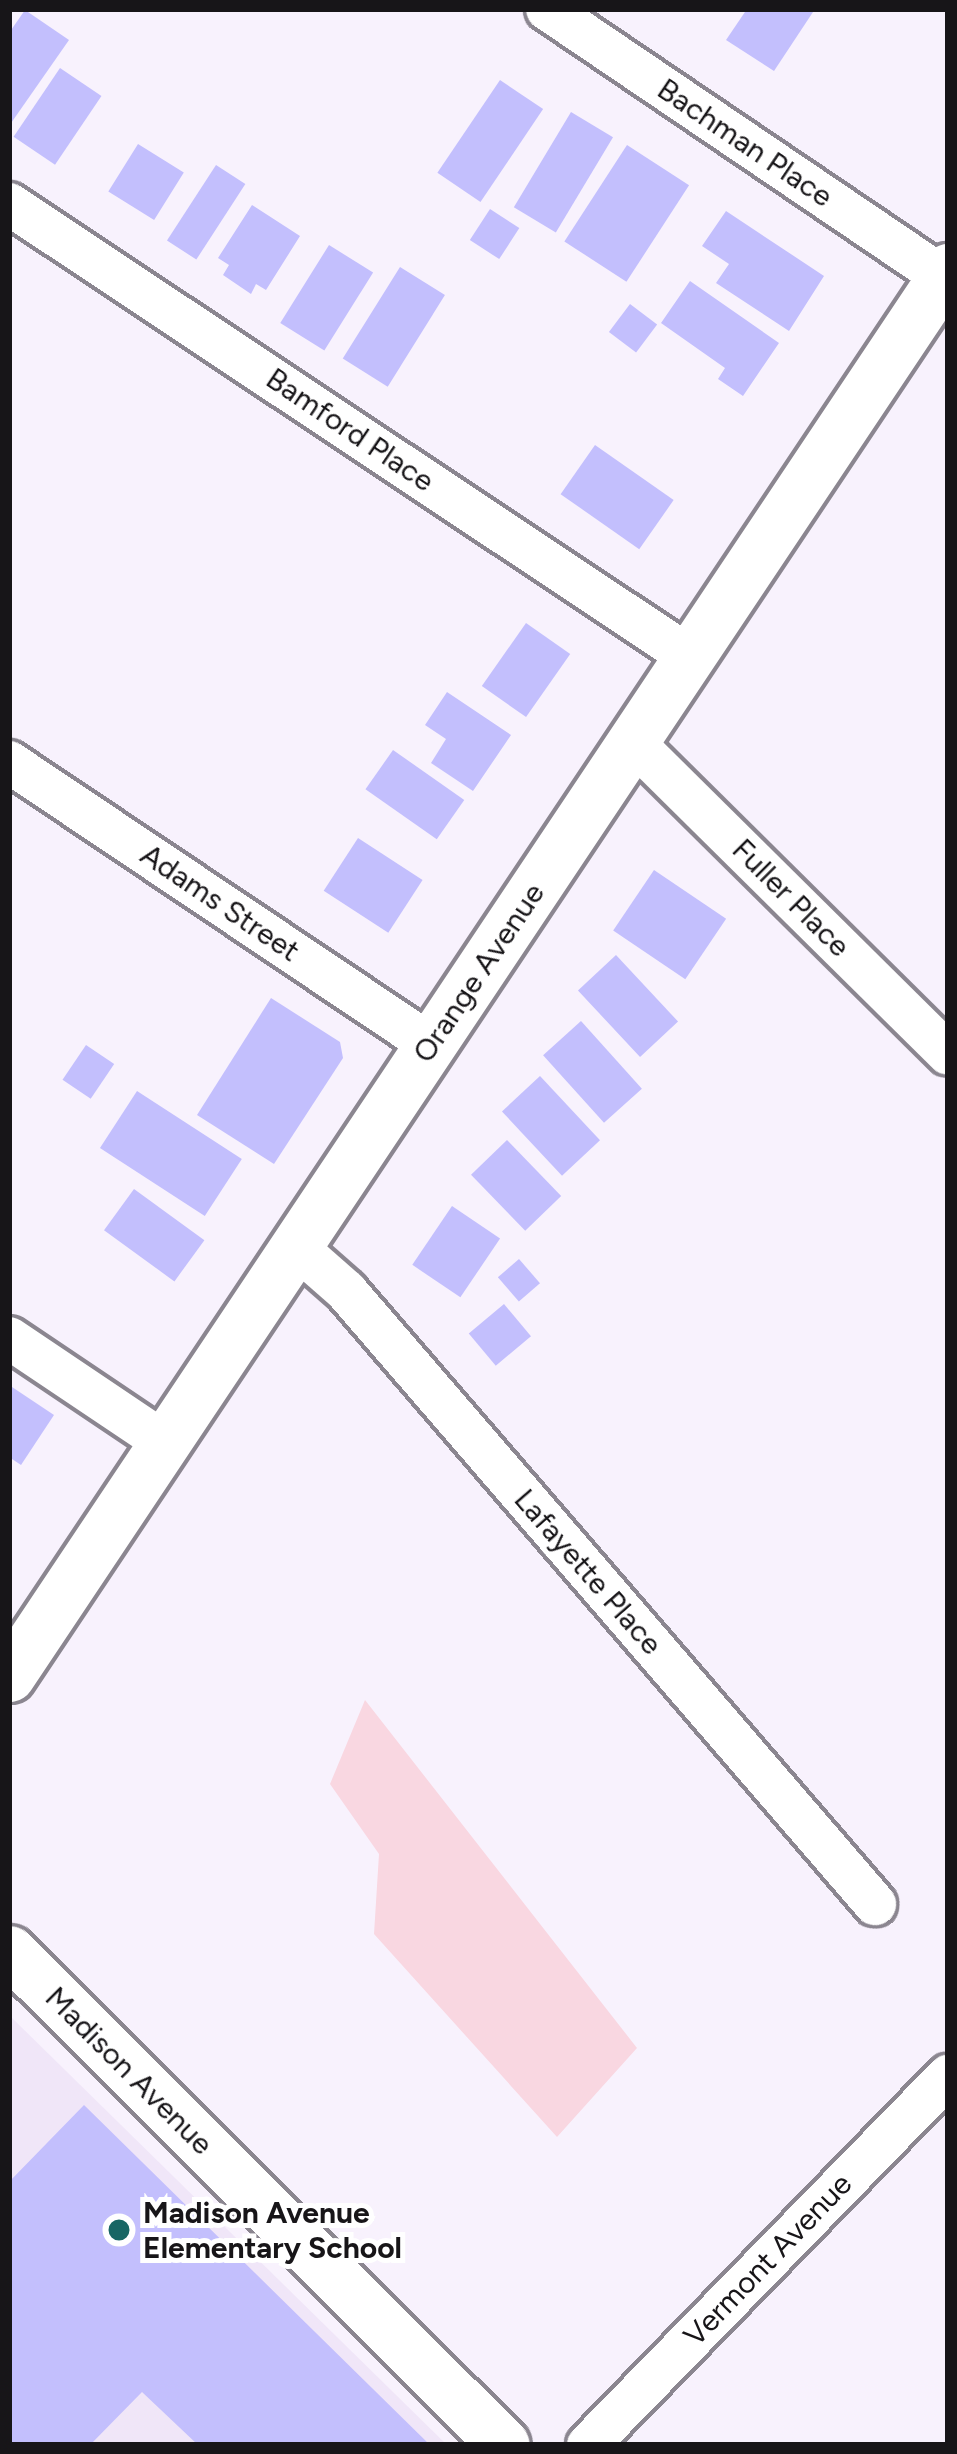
<!DOCTYPE html>
<html>
<head>
<meta charset="utf-8">
<style>
	body { margin:0 }
	#map { position:relative; width:957px; height:2454px; overflow:hidden; background:#f8f2fd; font-family:Figtree,sans-serif }
	div>[style] { position:absolute }
	.built>* { inset:0; background:#f0e6f8 }
	.green>* { inset:0; background:#f9d7e1 }
	.building>* { inset:0; background:#c3bffd; transform-origin:0 0 }
	.roads { filter:drop-shadow(3px 0 #8b8690) drop-shadow(-3px 0 #8b8690) drop-shadow(0 3px #8b8690) drop-shadow(0 -3px #8b8690) }
	.minor>* { height:42px; margin:-21px; padding:0 21px; transform-origin:21px; border-radius:21px; background:#fff }
	.tertiary>* { height:51px; margin:-25.5px; padding:0 25.5px; transform-origin:25.5px; border-radius:25.5px; background:#fff }
	.dots>* { width:33px; height:33px; translate:-50% -50%; box-sizing:border-box; border:6px solid #fff; border-radius:50% }
	span { translate:-50% -50%; white-space:nowrap; text-align:center; line-height:1.15; -webkit-text-stroke:10px #fff; paint-order:stroke }
	.street-label { font-size:30px; color:#171518 }
	.poi-label { font-size:30px; color:#171518; font-weight:700 }
	.left { translate:0 -50%; text-align:left }
	.frame { position:absolute; inset:0; border:12px solid #171518; pointer-events:none }
</style>
</head>
<body>
<div id="map">
	<div class="built">
		<i style="clip-path:polygon(9px 2015px,447px 2445px,9px 2445px)"></i>
	</div>
	<div class="green">
		<i style="clip-path:polygon(365px 1700px,637px 2048px,557px 2137px,374px 1934px,379px 1854px,330px 1784px)"></i>
	</div>
	<div class="building">
		<i style="clip-path:polygon(747px 9px,815px 9px,774px 71px,726px 40px)"></i>
		<i style="clip-path:polygon(25px 10px,69px 40px,9px 126px,9px 33px)"></i>
		<i style="left:60px;top:68px;width:50px;height:83px;rotate:34deg"></i>
		<i style="left:500px;top:80px;width:52px;height:112px;rotate:34deg"></i>
		<i style="left:571px;top:112px;width:49px;height:111px;rotate:31deg"></i>
		<i style="left:138px;top:144px;width:54px;height:56px;rotate:32deg"></i>
		<i style="left:627px;top:145px;width:74px;height:115px;rotate:33deg"></i>
		<i style="left:216px;top:165px;width:35px;height:90px;rotate:33deg"></i>
		<i style="clip-path:polygon(252px 205px,300px 236px,266px 290px,256px 284px,251px 294px,223px 275px,229px 265px,218px 258px)"></i>
		<i style="left:490px;top:209px;width:35px;height:37px;rotate:33deg"></i>
		<i style="clip-path:polygon(726px 211px,824px 276px,789px 331px,716px 283px,729px 264px,702px 246px)"></i>
		<i style="left:329px;top:245px;width:52px;height:92px;rotate:32deg"></i>
		<i style="left:400px;top:267px;width:53px;height:108px;rotate:32deg"></i>
		<i style="clip-path:polygon(690px 281px,779px 343px,743px 396px,718px 379px,725px 368px,661px 323px)"></i>
		<i style="left:630px;top:304px;width:34px;height:35px;rotate:37deg"></i>
		<i style="left:595px;top:445px;width:96px;height:60px;rotate:35deg"></i>
		<i style="left:526px;top:623px;width:54px;height:77px;rotate:35deg"></i>
		<i style="clip-path:polygon(447px 692px,511px 735px,473px 791px,431px 763px,446px 739px,425px 725px)"></i>
		<i style="left:393px;top:750px;width:87px;height:48px;rotate:35deg"></i>
		<i style="left:358px;top:838px;width:77px;height:63px;rotate:33deg"></i>
		<i style="left:654px;top:870px;width:87px;height:73px;rotate:34deg"></i>
		<i style="left:616px;top:955px;width:91px;height:52px;rotate:47deg"></i>
		<i style="clip-path:polygon(271px 998px,340px 1042px,343px 1058px,274px 1164px,197px 1115px)"></i>
		<i style="left:581px;top:1021px;width:91px;height:51px;rotate:48deg"></i>
		<i style="left:86px;top:1045px;width:34px;height:42px;rotate:34deg"></i>
		<i style="left:540px;top:1076px;width:88px;height:52px;rotate:47deg"></i>
		<i style="left:137px;top:1091px;width:125px;height:68px;rotate:33deg"></i>
		<i style="left:507px;top:1140px;width:78px;height:50px;rotate:46deg"></i>
		<i style="left:134px;top:1189px;width:87px;height:51px;rotate:36deg"></i>
		<i style="left:452px;top:1206px;width:58px;height:71px;rotate:34deg"></i>
		<i style="left:519px;top:1259px;width:32px;height:28px;rotate:49deg"></i>
		<i style="left:504px;top:1304px;width:42px;height:46px;rotate:50deg"></i>
		<i style="clip-path:polygon(9px 1385px,54px 1415px,21px 1465px,9px 1457px)"></i>
		<i style="clip-path:polygon(84px 2105px,430px 2445px,198px 2445px,142px 2392px,90px 2445px,9px 2445px,9px 2182px)"></i>
	</div>
	<div class="roads">
		<div class="minor">
			<i style="left:547px;top:9px;width:478px;rotate:34.1deg"></i>
			<i style="left:9px;top:204px;width:818px;rotate:33.63deg"></i>
			<i style="left:633px;top:742px;width:443px;rotate:44.7deg"></i>
			<i style="left:9px;top:762px;width:508px;rotate:33.85deg"></i>
			<i style="left:296px;top:1247px;width:67px;rotate:41.3deg"></i>
			<i style="left:346px;top:1291px;width:810px;rotate:49.21deg"></i>
			<i style="left:9px;top:1338px;width:188px;rotate:33.9deg"></i>
			<i style="left:588px;top:2445px;width:516px;rotate:-45.71deg"></i>
		</div>
		<div class="tertiary">
			<i style="left:9px;top:1676px;width:1692px;rotate:-56.28deg"></i>
			<i style="left:9px;top:1951px;width:699px;rotate:44.94deg"></i>
		</div>
	</div>
	<div class="dots">
		<i style="left:119px;top:2230px;background:#186664"></i>
	</div>
	<div class="street-label">
		<span style="left:745px;top:143px;rotate:34deg">Bachman Place</span>
		<span style="left:350px;top:430px;rotate:34deg">Bamford Place</span>
		<span style="left:791px;top:898px;rotate:45deg">Fuller Place</span>
		<span style="left:220px;top:903px;rotate:34deg">Adams Street</span>
		<span style="left:479px;top:973px;rotate:-56deg">Orange Avenue</span>
		<span style="left:588px;top:1572px;rotate:49deg">Lafayette Place</span>
		<span style="left:129px;top:2071px;rotate:45deg">Madison Avenue</span>
		<span style="left:768px;top:2260px;rotate:-46deg">Vermont Avenue</span>
	</div>
	<div class="poi-label">
		<span class="left" style="left:143px;top:2230px">Madison Avenue<br>Elementary School</span>
	</div>
	<div class="frame"></div>
</div>
</body>
</html>
